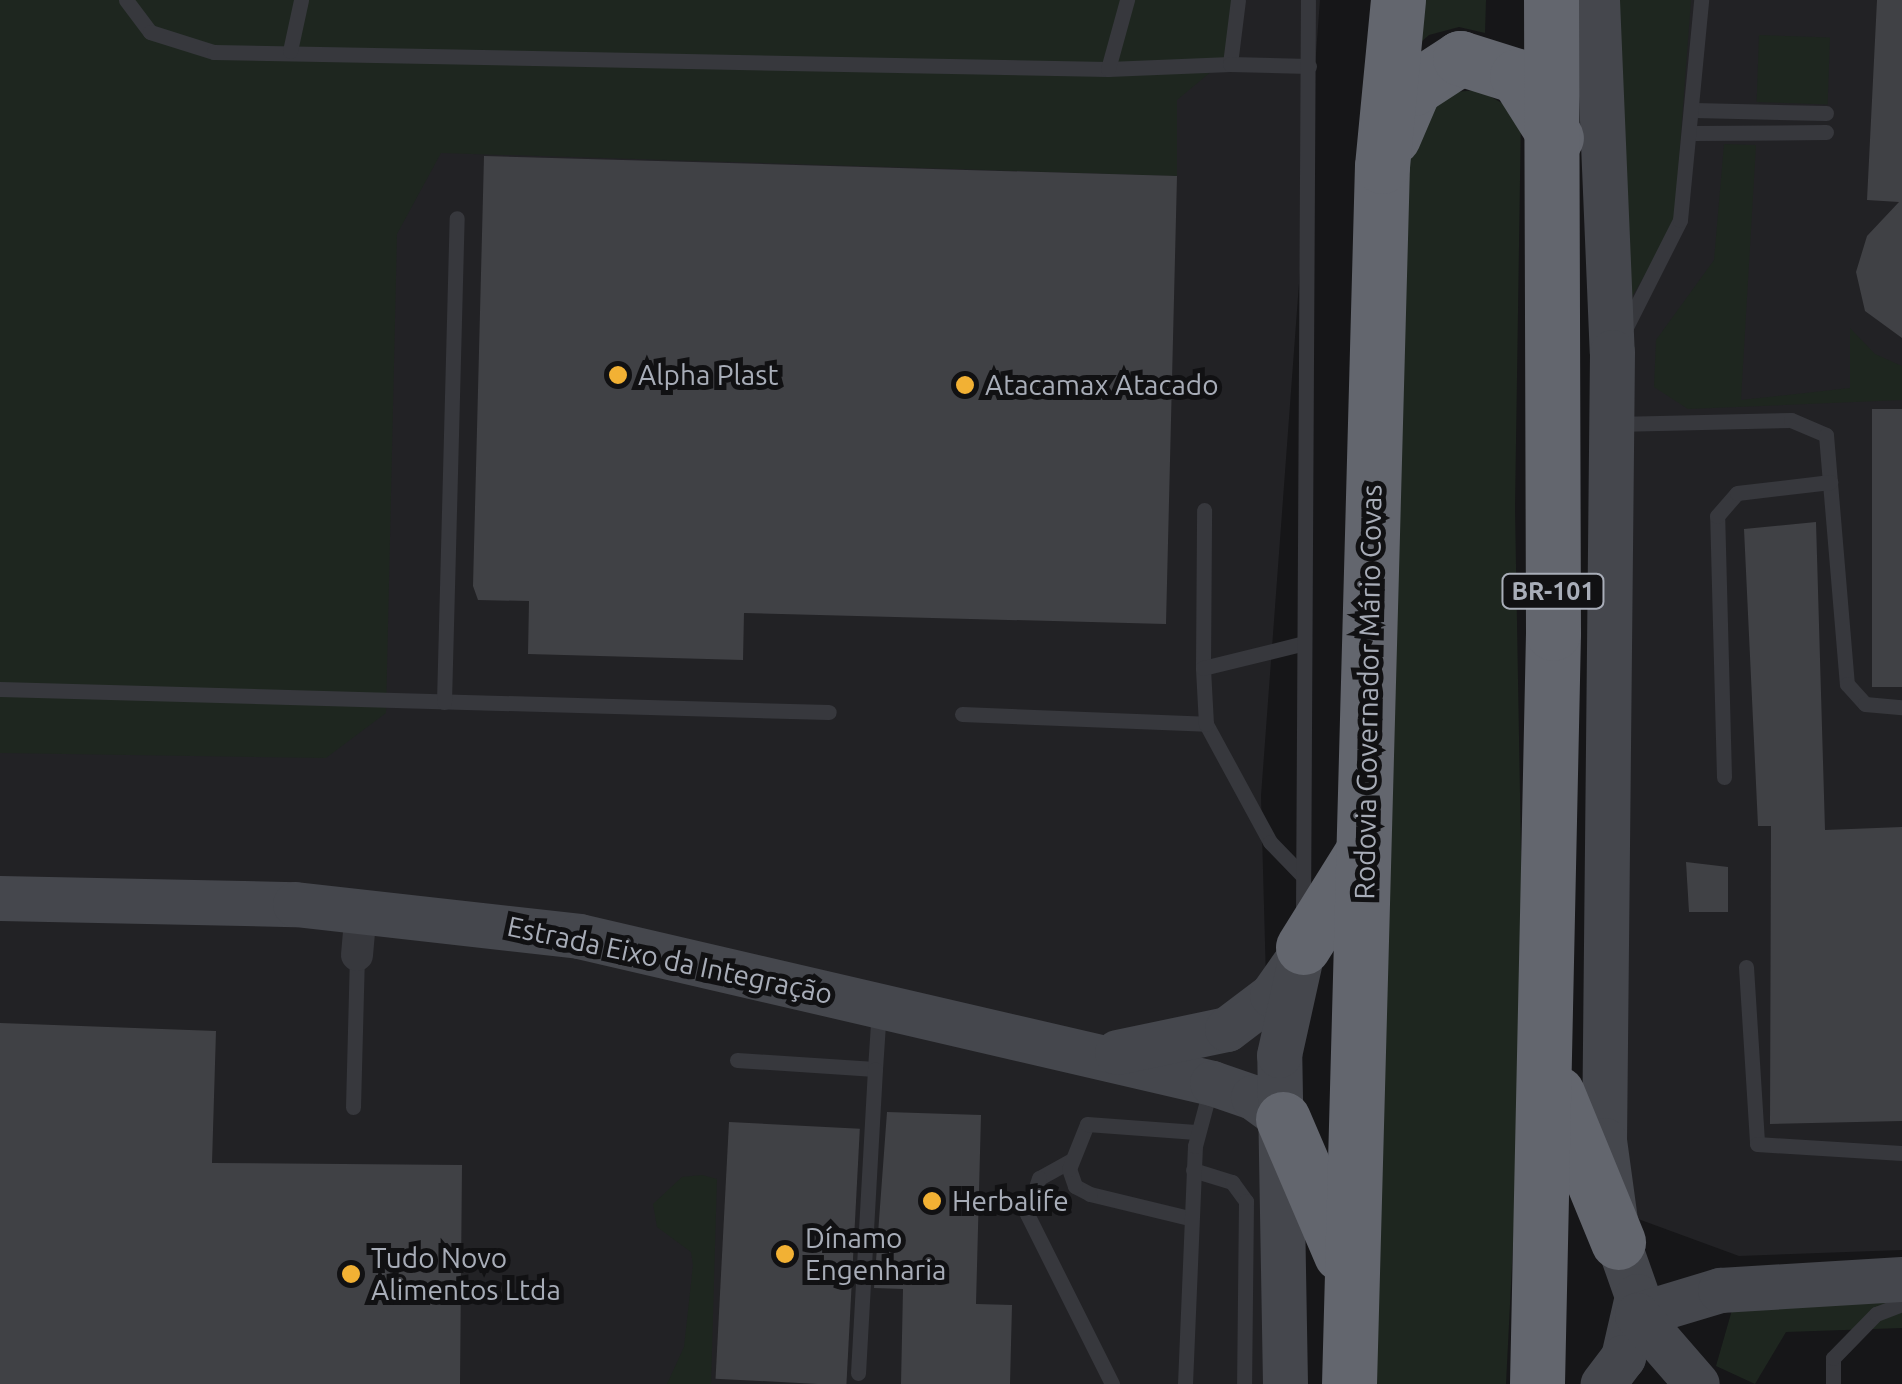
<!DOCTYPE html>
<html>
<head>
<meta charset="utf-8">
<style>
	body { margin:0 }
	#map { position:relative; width:1902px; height:1384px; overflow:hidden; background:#161618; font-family:Ubuntu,sans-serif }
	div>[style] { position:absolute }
	.built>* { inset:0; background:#222225 }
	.green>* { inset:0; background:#1e261f; transform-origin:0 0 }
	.building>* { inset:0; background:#404145; transform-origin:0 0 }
	.lane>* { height:15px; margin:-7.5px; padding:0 7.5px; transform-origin:7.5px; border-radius:7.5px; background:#37383d }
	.street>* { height:32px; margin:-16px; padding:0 16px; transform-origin:16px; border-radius:16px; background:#37383d }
	.secondary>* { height:45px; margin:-22.5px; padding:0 22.5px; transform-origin:22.5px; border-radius:22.5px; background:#45474d }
	.highway>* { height:55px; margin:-27.5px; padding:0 27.5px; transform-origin:27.5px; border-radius:27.5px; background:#63666e }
	.dots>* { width:28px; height:28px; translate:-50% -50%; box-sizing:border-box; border:5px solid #111113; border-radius:50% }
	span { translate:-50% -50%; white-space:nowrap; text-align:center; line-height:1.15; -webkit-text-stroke:10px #111113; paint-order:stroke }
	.shield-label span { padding:2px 8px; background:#111113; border:2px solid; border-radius:8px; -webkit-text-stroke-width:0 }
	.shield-label { font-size:25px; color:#a8adb8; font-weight:700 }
	.poi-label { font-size:28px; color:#a8adb8 }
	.left { translate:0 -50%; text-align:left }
	.street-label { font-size:28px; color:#a8adb8 }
</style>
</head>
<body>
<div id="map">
	<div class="built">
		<i style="clip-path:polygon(0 0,1320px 0,1261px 796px,1277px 1384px,0 1384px)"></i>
		<i style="clip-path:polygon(1610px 0,1902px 0,1902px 1250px,1739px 1256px,1630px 1216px,1624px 1201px)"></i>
	</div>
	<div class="green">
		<i style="clip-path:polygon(0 0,1237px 0,1224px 61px,1177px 100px,1177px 176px,441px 153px,397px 234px,386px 713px,326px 758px,0 753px)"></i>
		<i style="clip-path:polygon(1412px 0,1486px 0,1485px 33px,1459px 27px,1429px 35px,1404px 57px)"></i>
		<i style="clip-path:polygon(1616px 0,1691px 0,1674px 226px,1630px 300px)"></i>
		<i style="left:1759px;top:35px;width:71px;height:67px;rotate:2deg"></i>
		<i style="clip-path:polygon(1479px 90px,1521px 114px,1515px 508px,1524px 1024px,1506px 1384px,1369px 1384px,1410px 121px,1453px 92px)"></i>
		<i style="clip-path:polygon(1724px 144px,1756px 145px,1741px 400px,1850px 388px,1850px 328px,1875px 354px,1902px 366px,1902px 400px,1688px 409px,1654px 387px,1656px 340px,1714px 260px)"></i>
		<i style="clip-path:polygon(702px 1175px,717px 1179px,711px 1384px,667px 1384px,684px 1347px,693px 1265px,691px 1252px,657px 1227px,653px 1204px,682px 1177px)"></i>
		<i style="clip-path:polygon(1902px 1277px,1902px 1328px,1786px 1332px,1755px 1384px,1716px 1366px,1736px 1296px)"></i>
	</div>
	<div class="building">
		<i style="clip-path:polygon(1877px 0,1902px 0,1902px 338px,1865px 311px,1856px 272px,1867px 236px,1899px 202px,1867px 200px)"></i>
		<i style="clip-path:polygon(484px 156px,1177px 176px,1166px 624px,744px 613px,743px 660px,528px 654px,529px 601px,478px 600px,473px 586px)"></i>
		<i style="left:1872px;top:409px;width:30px;height:278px"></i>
		<i style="clip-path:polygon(1816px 522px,1825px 830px,1902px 827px,1902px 1121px,1770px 1124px,1771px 826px,1758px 826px,1744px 529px)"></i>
		<i style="clip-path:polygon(1686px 862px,1728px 867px,1728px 912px,1689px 912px)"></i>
		<i style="clip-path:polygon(0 1023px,216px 1031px,212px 1163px,462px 1165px,460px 1384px,0 1384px)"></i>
		<i style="clip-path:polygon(887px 1112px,981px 1115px,976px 1304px,1012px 1305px,1010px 1384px,901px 1384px,903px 1289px,874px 1288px)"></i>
		<i style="left:729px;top:1122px;width:131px;height:257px;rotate:3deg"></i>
	</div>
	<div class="lane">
		<i style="left:126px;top:0;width:40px;rotate:53deg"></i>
		<i style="left:150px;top:32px;width:67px;rotate:17.4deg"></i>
		<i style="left:214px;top:52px;width:894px;rotate:1.09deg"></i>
		<i style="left:1108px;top:69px;width:122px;rotate:-2.3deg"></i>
		<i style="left:1230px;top:64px;width:64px;rotate:-82.9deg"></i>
		<i style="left:290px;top:51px;width:52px;rotate:-77.8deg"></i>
		<i style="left:1230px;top:64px;width:79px;rotate:1.5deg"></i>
		<i style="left:1108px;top:69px;width:72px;rotate:-74.6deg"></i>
		<i style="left:1694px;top:110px;width:132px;rotate:1.3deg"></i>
		<i style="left:1692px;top:133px;width:134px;rotate:-0.4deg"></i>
		<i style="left:1624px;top:331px;width:124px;rotate:-63.2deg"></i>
		<i style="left:1680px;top:220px;width:221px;rotate:-84.5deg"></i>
		<i style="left:1615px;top:424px;width:176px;rotate:-1.3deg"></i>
		<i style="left:1791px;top:420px;width:38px;rotate:23deg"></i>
		<i style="left:1826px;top:435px;width:250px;rotate:85.2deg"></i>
		<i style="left:1847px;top:684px;width:27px;rotate:48deg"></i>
		<i style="left:1865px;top:704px;width:37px;rotate:5deg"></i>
		<i style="left:1203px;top:668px;width:158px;rotate:-89.6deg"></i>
		<i style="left:0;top:689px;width:829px;rotate:1.59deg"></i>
		<i style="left:444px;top:702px;width:484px;rotate:-88.5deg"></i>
		<i style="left:962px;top:714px;width:244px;rotate:2.3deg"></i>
		<i style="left:1206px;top:724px;width:134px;rotate:61.5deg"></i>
		<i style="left:1270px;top:842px;width:47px;rotate:45.9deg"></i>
		<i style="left:1206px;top:724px;width:56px;rotate:-93.1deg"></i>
		<i style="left:1203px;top:668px;width:101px;rotate:-13.8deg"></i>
		<i style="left:1724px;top:777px;width:261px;rotate:-91.5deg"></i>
		<i style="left:1717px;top:516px;width:30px;rotate:-49deg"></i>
		<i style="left:1737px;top:493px;width:94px;rotate:-6.7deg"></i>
		<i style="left:1303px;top:916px;width:916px;rotate:-89.69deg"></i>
		<i style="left:1746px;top:967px;width:177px;rotate:86.4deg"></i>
		<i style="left:1757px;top:1144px;width:145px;rotate:3.6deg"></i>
		<i style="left:737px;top:1060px;width:138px;rotate:3.7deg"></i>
		<i style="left:875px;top:1069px;width:61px;rotate:-86.2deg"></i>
		<i style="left:353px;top:1107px;width:152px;rotate:-88.5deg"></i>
		<i style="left:1070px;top:1161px;width:35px;rotate:151deg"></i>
		<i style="left:1039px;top:1178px;width:38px;rotate:108deg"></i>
		<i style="left:1027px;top:1214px;width:190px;rotate:63.4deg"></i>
		<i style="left:1193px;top:1170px;width:41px;rotate:17.1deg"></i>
		<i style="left:1232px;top:1182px;width:24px;rotate:54deg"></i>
		<i style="left:1246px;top:1201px;width:183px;rotate:90.6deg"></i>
		<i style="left:1189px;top:1218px;width:102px;rotate:-166.4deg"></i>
		<i style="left:1090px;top:1194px;width:17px;rotate:-152deg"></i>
		<i style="left:1075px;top:1186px;width:18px;rotate:-109deg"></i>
		<i style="left:1069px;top:1169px;width:48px;rotate:-68.2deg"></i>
		<i style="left:1087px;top:1124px;width:109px;rotate:4.2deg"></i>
		<i style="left:858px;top:1373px;width:304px;rotate:-86.8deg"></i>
		<i style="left:1185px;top:1384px;width:238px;rotate:-87.6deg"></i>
		<i style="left:1195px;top:1146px;width:62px;rotate:-75.1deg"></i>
		<i style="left:1833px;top:1384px;width:26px;rotate:-90deg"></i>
		<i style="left:1833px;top:1358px;width:62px;rotate:-45.7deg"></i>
		<i style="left:1876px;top:1314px;width:28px;rotate:-21deg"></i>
	</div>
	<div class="street">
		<i style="left:357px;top:955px;width:46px;rotate:-85deg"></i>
	</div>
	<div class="secondary">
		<i style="left:1597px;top:0;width:352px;rotate:87.6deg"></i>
		<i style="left:1612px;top:352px;width:788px;rotate:90.58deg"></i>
		<i style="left:1604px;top:1140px;width:103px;rotate:82.2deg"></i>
		<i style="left:1618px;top:1242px;width:57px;rotate:70.6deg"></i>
		<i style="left:1637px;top:1296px;width:63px;rotate:102.9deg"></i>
		<i style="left:1623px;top:1357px;width:34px;rotate:127deg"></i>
		<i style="left:0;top:898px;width:295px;rotate:1.2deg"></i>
		<i style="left:295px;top:904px;width:286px;rotate:6.4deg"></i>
		<i style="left:579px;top:936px;width:650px;rotate:13.07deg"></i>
		<i style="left:1212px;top:1083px;width:43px;rotate:18.9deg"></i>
		<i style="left:1253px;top:1097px;width:37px;rotate:36deg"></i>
		<i style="left:1117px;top:1052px;width:112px;rotate:-11.8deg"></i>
		<i style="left:1227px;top:1029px;width:56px;rotate:-37.1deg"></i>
		<i style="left:1272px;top:995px;width:37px;rotate:-55deg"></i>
		<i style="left:1637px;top:1315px;width:87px;rotate:-16.8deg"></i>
		<i style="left:1720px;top:1290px;width:182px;rotate:-3.5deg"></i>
		<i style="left:1637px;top:1315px;width:91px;rotate:49deg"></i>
		<i style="left:1285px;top:1384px;width:329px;rotate:-91deg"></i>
		<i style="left:1279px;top:1055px;width:111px;rotate:-77.5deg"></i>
	</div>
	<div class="highway">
		<i style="left:1393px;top:137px;width:53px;rotate:-66.8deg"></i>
		<i style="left:1414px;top:88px;width:55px;rotate:-33.1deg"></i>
		<i style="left:1460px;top:58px;width:60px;rotate:17.5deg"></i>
		<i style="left:1517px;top:76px;width:73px;rotate:57.8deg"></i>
		<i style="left:1303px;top:947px;width:113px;rotate:-58deg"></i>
		<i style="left:1557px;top:1093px;width:161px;rotate:67.7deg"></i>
		<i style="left:1283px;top:1119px;width:147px;rotate:66.8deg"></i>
		<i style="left:1349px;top:1384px;width:1218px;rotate:-88.45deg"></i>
		<i style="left:1382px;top:166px;width:167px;rotate:-84.5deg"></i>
		<i style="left:1537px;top:1384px;width:751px;rotate:-88.78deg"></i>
		<i style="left:1553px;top:633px;width:633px;rotate:-90.18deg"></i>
	</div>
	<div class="dots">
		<i style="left:618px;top:375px;background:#f2b134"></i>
		<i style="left:965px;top:385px;background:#f2b134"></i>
		<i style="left:932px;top:1201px;background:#f2b134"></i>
		<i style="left:785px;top:1254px;background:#f2b134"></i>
		<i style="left:351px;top:1274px;background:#f2b134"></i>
	</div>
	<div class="shield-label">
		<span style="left:1553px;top:591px">BR-101</span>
	</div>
	<div class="poi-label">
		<span class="left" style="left:638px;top:375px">Alpha Plast</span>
		<span class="left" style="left:985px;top:385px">Atacamax Atacado</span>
		<span class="left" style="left:952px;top:1201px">Herbalife</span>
		<span class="left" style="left:805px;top:1254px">Dínamo<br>Engenharia</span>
		<span class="left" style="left:371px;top:1274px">Tudo Novo<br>Alimentos Ltda</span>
	</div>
	<div class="street-label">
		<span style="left:1368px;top:692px;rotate:-89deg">Rodovia Governador Mário Covas</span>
		<span style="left:670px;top:960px;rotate:12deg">Estrada Eixo da Integração</span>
	</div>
</div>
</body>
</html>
